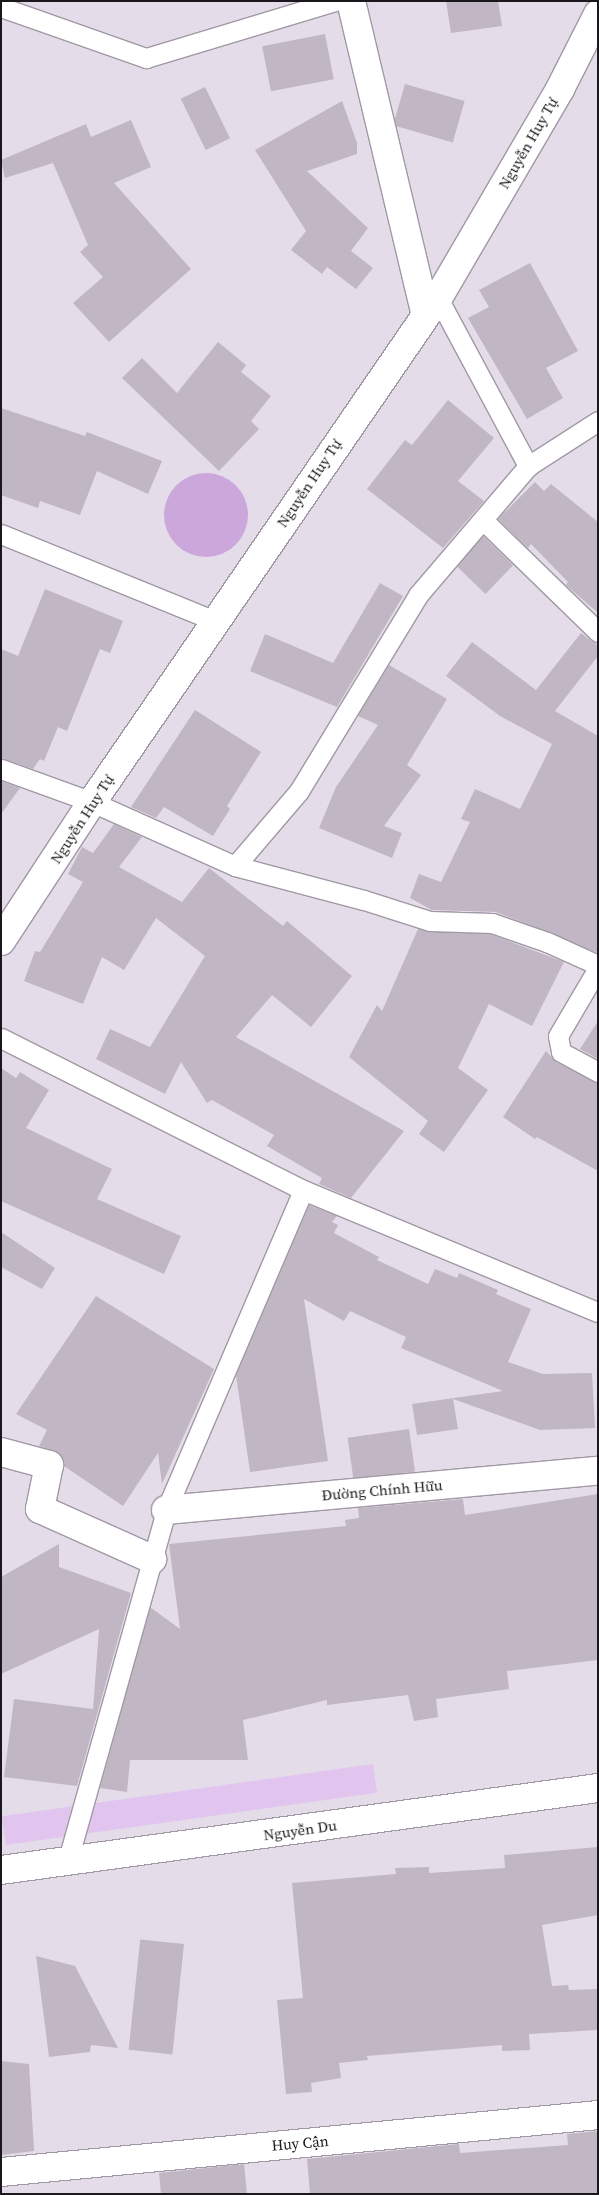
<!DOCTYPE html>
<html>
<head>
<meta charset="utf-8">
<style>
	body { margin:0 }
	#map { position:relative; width:599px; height:2195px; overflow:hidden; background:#e5dcea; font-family:"Source Serif 4",serif }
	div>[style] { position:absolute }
	.green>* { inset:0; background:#e1c5ee; transform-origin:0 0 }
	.water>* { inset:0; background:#cba7db }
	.round { border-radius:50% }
	.building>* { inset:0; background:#c0b6c4; transform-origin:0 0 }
	.roads { filter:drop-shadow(1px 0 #a198a5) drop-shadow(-1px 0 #a198a5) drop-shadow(0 1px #a198a5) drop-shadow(0 -1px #a198a5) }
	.lane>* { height:19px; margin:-9.5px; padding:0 9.5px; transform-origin:9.5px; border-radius:9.5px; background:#fff }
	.street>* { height:28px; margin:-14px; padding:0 14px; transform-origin:14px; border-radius:14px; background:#fff }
	.secondary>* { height:28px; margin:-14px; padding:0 14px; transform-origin:14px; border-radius:14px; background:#fff }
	span { translate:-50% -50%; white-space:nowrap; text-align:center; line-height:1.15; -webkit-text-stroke:5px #fff; paint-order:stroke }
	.street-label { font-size:15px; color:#1b181d }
	.frame { position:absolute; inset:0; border:2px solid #1b181d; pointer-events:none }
</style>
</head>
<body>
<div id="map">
	<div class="green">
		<i style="left:373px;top:1764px;width:29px;height:375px;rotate:82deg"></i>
	</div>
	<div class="water">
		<i class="round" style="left:164px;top:473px;width:84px;height:84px"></i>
	</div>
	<div class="building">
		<i style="clip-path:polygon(446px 1px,498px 1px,502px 26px,451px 33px)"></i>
		<i style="left:325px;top:34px;width:46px;height:64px;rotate:79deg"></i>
		<i style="left:405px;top:84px;width:62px;height:43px;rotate:16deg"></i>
		<i style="left:205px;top:87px;width:57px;height:27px;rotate:64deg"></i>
		<i style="clip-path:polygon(342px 101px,357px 143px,357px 154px,307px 171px,368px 228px,351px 251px,373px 268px,356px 289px,327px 267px,322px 274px,291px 250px,306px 231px,255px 150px)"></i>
		<i style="clip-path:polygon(131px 120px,151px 167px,114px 183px,191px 269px,109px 342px,73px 303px,103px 277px,80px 252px,88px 245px,53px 163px,5px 178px,1px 160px,86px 124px,91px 137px)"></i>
		<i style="clip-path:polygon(530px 263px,578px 351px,546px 368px,563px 398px,527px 419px,468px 318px,489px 307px,479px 290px)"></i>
		<i style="clip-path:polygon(218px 342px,246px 365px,241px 372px,271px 396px,251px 421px,259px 429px,219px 471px,122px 378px,142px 358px,177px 393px)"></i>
		<i style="clip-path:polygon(448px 400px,494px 438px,458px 481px,484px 501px,443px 548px,367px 489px,405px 440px,412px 445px)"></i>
		<i style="clip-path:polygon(1px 408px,85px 436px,87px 432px,162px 461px,148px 494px,97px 471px,80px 515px,40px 501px,38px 508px,1px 495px)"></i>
		<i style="clip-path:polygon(535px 482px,544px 491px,551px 484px,598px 522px,598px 613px,566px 585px,568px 582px,531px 544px,528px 548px,498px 519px)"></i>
		<i style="left:483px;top:536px;width:42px;height:40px;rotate:44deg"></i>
		<i style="clip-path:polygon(380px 583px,403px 596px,337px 707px,250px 671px,265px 634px,333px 663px)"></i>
		<i style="clip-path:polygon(45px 589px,123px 621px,110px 653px,100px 649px,67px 731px,58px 727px,44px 761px,40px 759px,33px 769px,1px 758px,1px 649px,18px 656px)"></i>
		<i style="clip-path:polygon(581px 633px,598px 646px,598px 656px,555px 711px,598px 736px,598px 953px,496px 912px,432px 910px,410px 898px,419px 874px,441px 882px,470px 822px,461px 819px,475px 789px,520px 809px,552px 744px,500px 716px,446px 676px,472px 642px,536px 690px)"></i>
		<i style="clip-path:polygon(389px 665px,447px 699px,407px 765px,421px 775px,384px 826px,402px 833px,392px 858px,319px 828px,336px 787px,378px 725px,358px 716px)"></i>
		<i style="clip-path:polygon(195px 710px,261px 752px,227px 806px,230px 809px,213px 836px,164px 807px,156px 818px,131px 807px)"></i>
		<i style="clip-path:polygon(1px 781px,20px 788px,1px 814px)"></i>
		<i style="clip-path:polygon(114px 824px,142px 837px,119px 867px,182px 902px,209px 868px,283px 926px,287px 921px,352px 976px,311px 1027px,272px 995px,236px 1037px,404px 1131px,351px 1198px,319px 1184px,322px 1178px,267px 1146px,274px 1135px,212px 1100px,207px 1103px,181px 1062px,165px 1094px,96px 1059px,110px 1029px,150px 1047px,205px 956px,156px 918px,124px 970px,102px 957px,83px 1004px,24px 981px,35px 951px,40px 952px,83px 882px,68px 874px,82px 847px,93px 853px)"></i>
		<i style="clip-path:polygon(418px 929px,490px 934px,564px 962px,532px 1026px,489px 1004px,458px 1068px,488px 1090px,444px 1152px,419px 1134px,428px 1121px,349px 1057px,377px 1005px,382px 1011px)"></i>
		<i style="clip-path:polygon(598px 1021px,598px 1059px,580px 1049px)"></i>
		<i style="clip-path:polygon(546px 1051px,556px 1062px,598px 1083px,598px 1171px,537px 1137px,535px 1139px,503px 1117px)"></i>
		<i style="clip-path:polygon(1px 1068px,16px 1078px,20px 1072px,49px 1090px,26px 1128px,112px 1169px,97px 1199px,181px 1236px,164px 1274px,1px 1201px)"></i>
		<i style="clip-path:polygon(309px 1205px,337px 1216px,332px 1222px,338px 1225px,334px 1233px,379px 1257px,377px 1260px,428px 1284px,435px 1269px,457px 1278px,459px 1273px,498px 1290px,496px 1294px,531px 1309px,508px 1362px,543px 1374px,592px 1373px,595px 1428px,540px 1430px,453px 1399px,458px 1429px,417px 1435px,412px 1404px,503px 1391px,401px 1348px,406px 1337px,350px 1311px,344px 1321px,304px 1299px,328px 1461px,250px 1472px,236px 1375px)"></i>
		<i style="clip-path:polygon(1px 1232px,55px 1268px,42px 1289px,1px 1267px)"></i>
		<i style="clip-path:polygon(96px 1296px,214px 1369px,162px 1484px,158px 1453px,123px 1506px,64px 1466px,59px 1453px,39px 1446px,47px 1430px,16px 1414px)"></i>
		<i style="left:409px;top:1429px;width:43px;height:62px;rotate:82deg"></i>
		<i style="clip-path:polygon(598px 1494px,598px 1660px,507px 1671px,509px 1689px,436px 1699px,438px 1717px,414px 1721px,408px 1695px,327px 1705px,327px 1700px,243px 1720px,248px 1760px,130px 1760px,127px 1792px,100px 1788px,150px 1607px,180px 1629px,169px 1544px,346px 1526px,345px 1520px,359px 1518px,358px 1508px,463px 1499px,465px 1515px)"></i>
		<i style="clip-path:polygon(59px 1544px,59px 1567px,131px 1593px,77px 1786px,4px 1777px,14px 1699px,93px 1709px,99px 1629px,1px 1674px,1px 1577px)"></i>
		<i style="clip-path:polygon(598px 1847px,598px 1915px,542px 1925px,552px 1986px,568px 1985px,569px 1990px,598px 1989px,598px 2030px,529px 2034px,530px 2050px,502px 2051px,502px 2045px,367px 2056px,368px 2060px,339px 2063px,341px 2078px,311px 2083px,312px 2092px,286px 2094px,277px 2000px,303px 1998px,292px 1883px,396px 1874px,395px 1868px,429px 1867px,429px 1873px,505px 1868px,504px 1855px)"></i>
		<i style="left:184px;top:1944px;width:111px;height:44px;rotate:96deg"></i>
		<i style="clip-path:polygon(36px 1956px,75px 1966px,118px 2048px,91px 2045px,90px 2052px,49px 2057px)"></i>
		<i style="clip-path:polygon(1px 2061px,29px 2064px,34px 2151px,1px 2155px)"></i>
		<i style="clip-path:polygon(598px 2131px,598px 2194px,310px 2194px,307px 2159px,459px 2144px,460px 2153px,568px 2145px,567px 2134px)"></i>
		<i style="clip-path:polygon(244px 2164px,247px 2194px,161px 2194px,159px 2173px)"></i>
	</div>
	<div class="roads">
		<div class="lane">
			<i style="left:1px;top:7px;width:154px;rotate:19.4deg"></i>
			<i style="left:146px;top:58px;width:197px;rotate:-16.8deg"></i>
			<i style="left:438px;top:298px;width:191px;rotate:61.8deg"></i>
			<i style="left:483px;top:520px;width:161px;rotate:44.2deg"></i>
			<i style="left:1px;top:534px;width:231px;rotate:22.1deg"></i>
			<i style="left:1px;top:769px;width:97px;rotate:19.9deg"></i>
			<i style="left:92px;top:802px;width:157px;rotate:24.1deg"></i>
			<i style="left:235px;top:866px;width:99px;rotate:-49.5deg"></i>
			<i style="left:299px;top:791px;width:229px;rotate:-58.7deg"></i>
			<i style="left:418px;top:595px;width:170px;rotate:-49.5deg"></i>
			<i style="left:528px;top:466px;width:83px;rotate:-32.7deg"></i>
			<i style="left:235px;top:866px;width:133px;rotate:14.8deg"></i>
			<i style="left:364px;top:900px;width:69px;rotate:17.7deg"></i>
			<i style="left:430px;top:921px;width:62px;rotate:1.8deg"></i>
			<i style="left:492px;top:923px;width:58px;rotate:19.1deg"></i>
			<i style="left:547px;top:942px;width:56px;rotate:24.3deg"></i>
			<i style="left:598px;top:968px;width:79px;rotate:120.5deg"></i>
			<i style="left:558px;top:1036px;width:16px;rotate:79deg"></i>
			<i style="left:561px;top:1052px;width:42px;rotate:28.4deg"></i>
			<i style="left:1px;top:1038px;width:338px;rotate:26.7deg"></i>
			<i style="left:303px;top:1190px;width:319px;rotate:22.5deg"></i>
			<i style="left:67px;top:1863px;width:367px;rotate:-74.3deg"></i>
			<i style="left:166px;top:1510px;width:348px;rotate:-66.8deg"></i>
		</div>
		<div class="street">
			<i style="left:351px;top:1px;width:320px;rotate:76.6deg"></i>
			<i style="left:1px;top:941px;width:166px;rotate:-56.8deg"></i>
			<i style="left:92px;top:802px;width:611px;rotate:-55.53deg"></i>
			<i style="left:438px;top:298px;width:242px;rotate:-59.7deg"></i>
			<i style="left:560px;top:89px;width:84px;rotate:-63.1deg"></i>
			<i style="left:1px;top:1452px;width:50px;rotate:15.2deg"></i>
			<i style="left:49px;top:1465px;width:45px;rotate:101.6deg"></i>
			<i style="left:40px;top:1509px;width:123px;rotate:24.1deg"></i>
			<i style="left:166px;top:1510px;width:434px;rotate:-5.2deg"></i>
			<i style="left:1px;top:2172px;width:600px;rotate:-5.45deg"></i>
		</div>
		<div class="secondary">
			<i style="left:1px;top:1870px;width:603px;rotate:-7.82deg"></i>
		</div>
	</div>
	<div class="street-label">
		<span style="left:528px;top:143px;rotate:-60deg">Nguyễn Huy Tự</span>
		<span style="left:309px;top:483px;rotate:-56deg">Nguyễn Huy Tự</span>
		<span style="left:82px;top:819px;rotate:-57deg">Nguyễn Huy Tự</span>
		<span style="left:382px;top:1490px;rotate:-5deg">Đường Chính Hữu</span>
		<span style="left:300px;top:1830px;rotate:-8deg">Nguyễn Du</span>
		<span style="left:300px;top:2143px;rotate:-5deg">Huy Cận</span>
	</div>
	<div class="frame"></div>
</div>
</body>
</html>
